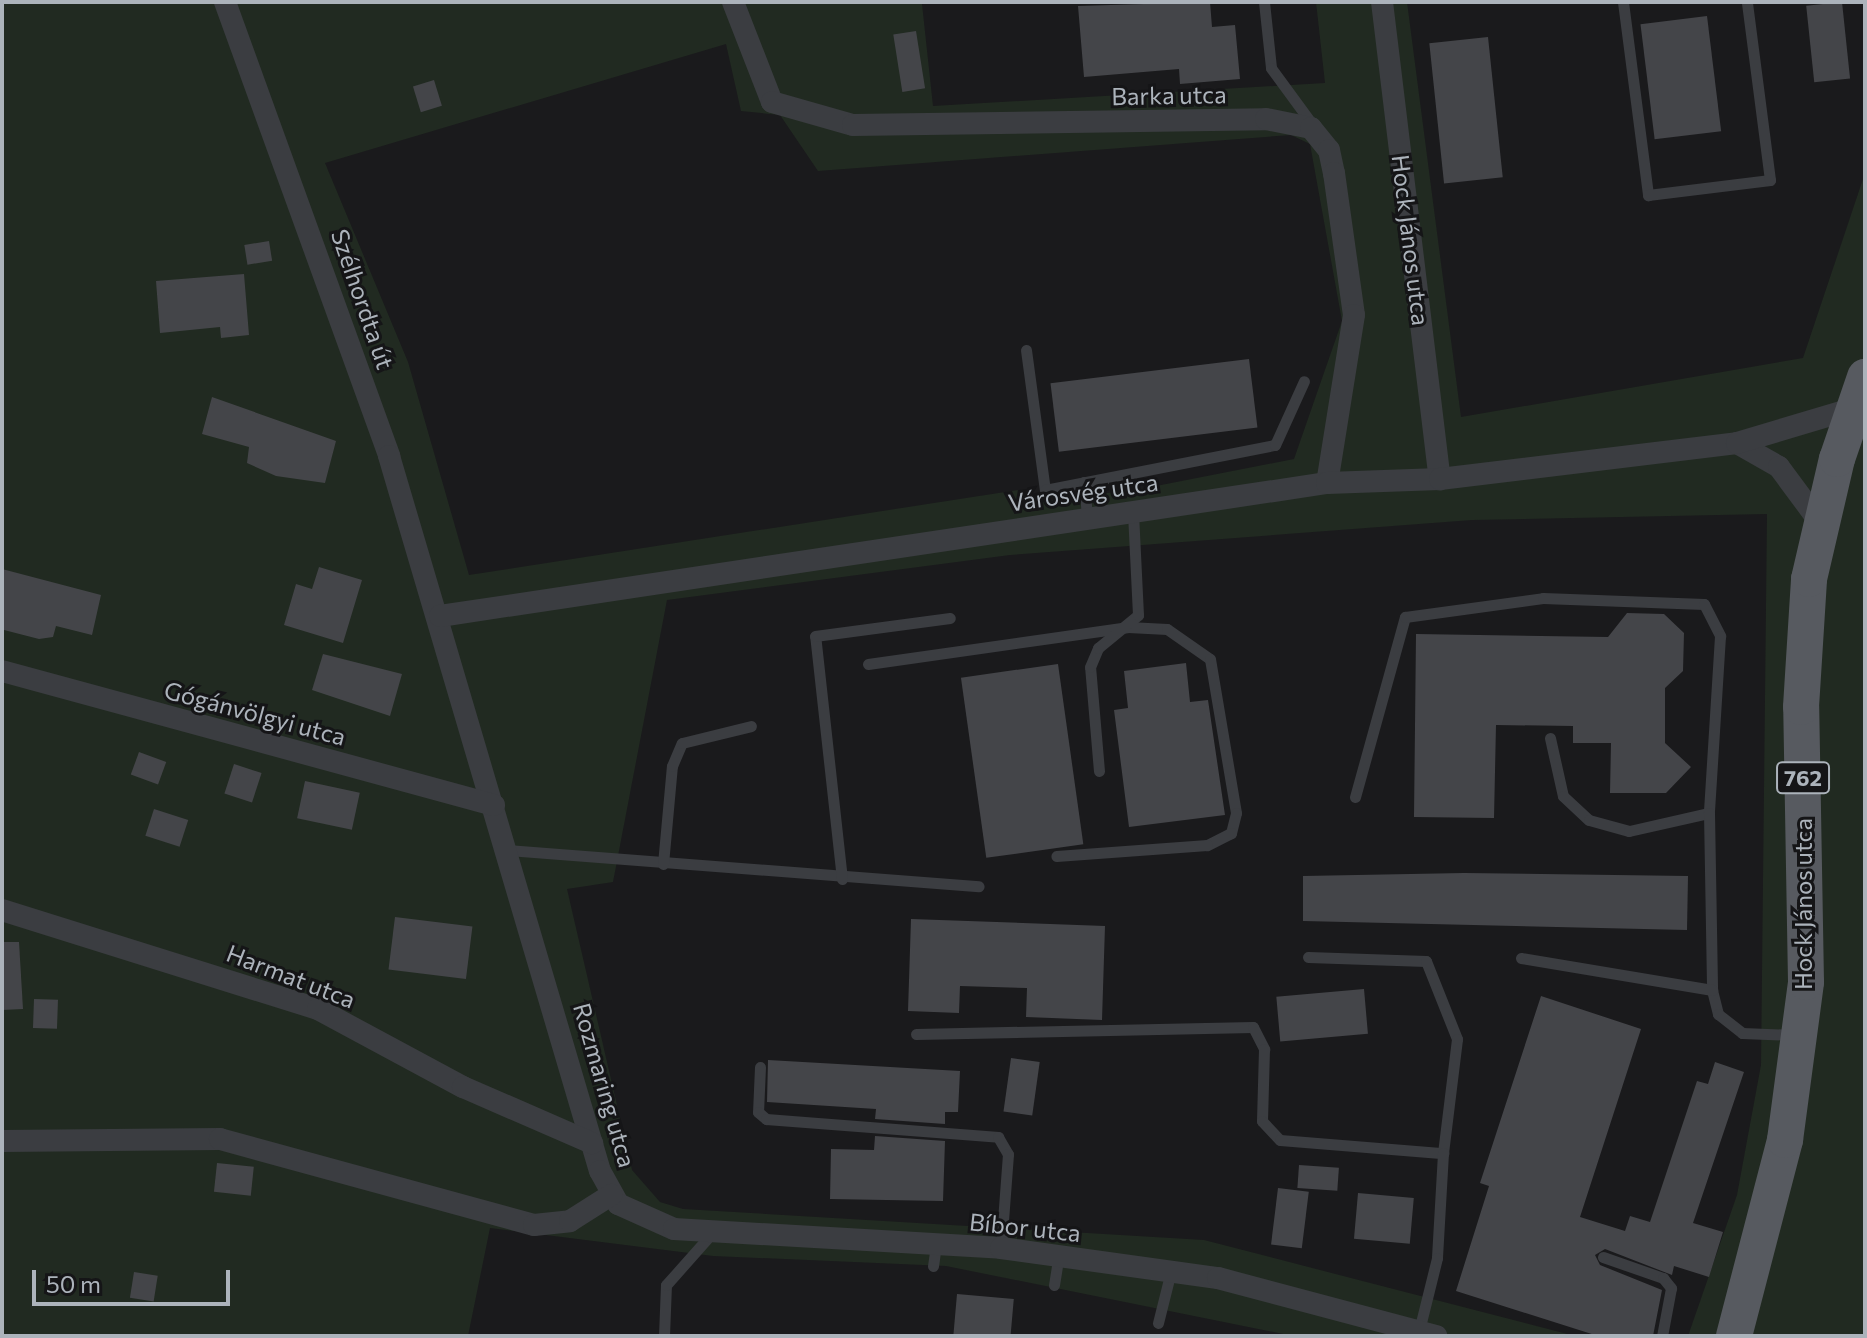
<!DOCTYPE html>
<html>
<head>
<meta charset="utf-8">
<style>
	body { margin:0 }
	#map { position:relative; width:1867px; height:1338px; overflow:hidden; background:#1a1a1c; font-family:Commissioner,sans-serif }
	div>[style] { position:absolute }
	.green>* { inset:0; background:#212a21 }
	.building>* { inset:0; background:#444549; transform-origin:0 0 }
	.service>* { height:11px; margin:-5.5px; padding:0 5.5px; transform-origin:5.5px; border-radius:5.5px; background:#3b3d41 }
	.minor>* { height:22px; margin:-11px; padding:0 11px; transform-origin:11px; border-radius:11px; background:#3b3d41 }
	.primary>* { height:36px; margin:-18px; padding:0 18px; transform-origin:18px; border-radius:18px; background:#575a60 }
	span { translate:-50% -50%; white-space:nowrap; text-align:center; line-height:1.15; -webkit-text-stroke:6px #151517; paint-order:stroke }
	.shield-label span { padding:2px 6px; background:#151517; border:2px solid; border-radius:6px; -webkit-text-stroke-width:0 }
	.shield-label { font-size:22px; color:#acb3bb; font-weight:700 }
	.street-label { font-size:24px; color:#acb3bb }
	.frame { position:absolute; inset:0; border:4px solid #acb3bb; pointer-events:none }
	.scale { position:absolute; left:32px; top:1270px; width:198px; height:36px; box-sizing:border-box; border:4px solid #acb3bb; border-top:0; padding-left:10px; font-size:24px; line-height:28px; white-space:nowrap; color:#acb3bb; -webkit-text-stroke:6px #151517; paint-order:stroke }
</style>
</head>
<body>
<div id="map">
	<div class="green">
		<i style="clip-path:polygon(evenodd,2px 2px,940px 2px,922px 4px,933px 106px,1325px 83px,1316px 2px,1407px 2px,1461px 417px,1803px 358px,1865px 173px,1864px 1336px,1688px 1336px,1737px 1195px,1761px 1065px,1767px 514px,1472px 520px,1010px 555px,667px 600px,613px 882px,567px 889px,632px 1170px,660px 1202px,683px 1209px,1204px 1240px,1575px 1336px,1293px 1336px,946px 1266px,713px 1256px,490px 1228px,468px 1336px,2px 1336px,2px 2px,726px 44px,741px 111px,780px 115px,818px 171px,1291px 135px,1310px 144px,1342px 321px,1294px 459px,1151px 487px,1020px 505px,1018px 490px,469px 575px,408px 362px,325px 163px,726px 44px)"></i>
	</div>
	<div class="building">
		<i style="clip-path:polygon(1210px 2px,1212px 27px,1235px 25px,1240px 79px,1180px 84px,1179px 69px,1084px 77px,1078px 6px)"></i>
		<i style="left:1842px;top:2px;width:77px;height:36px;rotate:84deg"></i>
		<i style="left:1707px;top:16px;width:116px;height:67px;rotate:83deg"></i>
		<i style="left:916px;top:31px;width:58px;height:23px;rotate:81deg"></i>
		<i style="left:1488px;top:37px;width:141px;height:59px;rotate:84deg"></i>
		<i style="left:434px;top:80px;width:27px;height:22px;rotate:73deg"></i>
		<i style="left:269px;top:241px;width:20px;height:25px;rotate:81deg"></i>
		<i style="clip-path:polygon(244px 274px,249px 335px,221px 338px,220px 327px,160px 333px,156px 281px)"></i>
		<i style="left:1249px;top:359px;width:69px;height:200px;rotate:83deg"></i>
		<i style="clip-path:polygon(212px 397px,336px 441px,325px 483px,276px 476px,247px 463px,249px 447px,202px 434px)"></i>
		<i style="clip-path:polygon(319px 567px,362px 580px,343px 643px,284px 625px,296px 584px,312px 589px)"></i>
		<i style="clip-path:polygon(2px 569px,101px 595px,92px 635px,56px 626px,53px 637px,39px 639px,4px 630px)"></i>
		<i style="clip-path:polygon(1627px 613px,1664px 614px,1684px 633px,1683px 671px,1665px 688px,1665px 743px,1691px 767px,1666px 793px,1610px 793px,1611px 743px,1573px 743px,1573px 726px,1496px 725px,1494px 818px,1414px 817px,1416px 634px,1608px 637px)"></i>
		<i style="clip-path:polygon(323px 654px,402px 674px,390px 716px,312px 690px)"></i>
		<i style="clip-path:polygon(1186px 663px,1190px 702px,1208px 700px,1225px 815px,1129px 827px,1114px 710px,1128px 708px,1124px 671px)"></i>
		<i style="left:1058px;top:664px;width:182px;height:98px;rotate:82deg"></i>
		<i style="left:139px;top:752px;width:29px;height:24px;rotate:20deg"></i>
		<i style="left:234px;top:764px;width:29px;height:31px;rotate:18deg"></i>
		<i style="left:305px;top:781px;width:56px;height:38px;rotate:12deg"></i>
		<i style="left:154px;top:809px;width:36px;height:28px;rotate:18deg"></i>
		<i style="clip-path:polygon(1464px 873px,1688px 876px,1687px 930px,1303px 921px,1303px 876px)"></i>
		<i style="left:395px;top:917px;width:78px;height:53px;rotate:7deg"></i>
		<i style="clip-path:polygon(911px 919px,1105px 926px,1102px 1020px,1026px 1017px,1027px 988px,960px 986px,959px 1013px,908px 1011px)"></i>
		<i style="clip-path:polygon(2px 942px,19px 942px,23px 1009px,2px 1010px)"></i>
		<i style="left:1364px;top:989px;width:45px;height:88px;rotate:85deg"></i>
		<i style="clip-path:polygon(1541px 996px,1641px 1029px,1580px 1217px,1625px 1231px,1630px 1216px,1650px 1222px,1697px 1081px,1708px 1084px,1715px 1062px,1744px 1072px,1693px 1223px,1723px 1232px,1709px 1277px,1674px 1266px,1672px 1275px,1605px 1249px,1595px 1255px,1600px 1265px,1662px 1290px,1653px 1336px,1598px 1336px,1456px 1291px,1489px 1186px,1480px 1183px)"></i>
		<i style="left:34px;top:999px;width:24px;height:29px;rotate:2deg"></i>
		<i style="left:1011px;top:1058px;width:29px;height:54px;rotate:8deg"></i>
		<i style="clip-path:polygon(768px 1060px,960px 1071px,958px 1112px,945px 1112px,945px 1124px,875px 1119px,876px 1109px,767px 1102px)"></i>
		<i style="clip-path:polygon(875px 1136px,945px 1141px,943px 1201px,830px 1199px,831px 1149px,874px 1150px)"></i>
		<i style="left:217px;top:1163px;width:37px;height:29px;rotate:6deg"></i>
		<i style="left:1299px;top:1165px;width:40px;height:23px;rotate:4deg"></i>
		<i style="left:1278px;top:1188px;width:31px;height:57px;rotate:7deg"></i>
		<i style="left:1358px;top:1193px;width:56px;height:46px;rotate:5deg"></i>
		<i style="left:134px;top:1272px;width:24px;height:26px;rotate:9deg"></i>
		<i style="left:957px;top:1294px;width:57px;height:42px;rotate:5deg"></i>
	</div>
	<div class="service">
		<i style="left:1264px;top:2px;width:66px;rotate:83.9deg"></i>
		<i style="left:1271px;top:68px;width:74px;rotate:53.7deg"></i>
		<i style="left:1623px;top:2px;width:195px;rotate:82.6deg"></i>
		<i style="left:1648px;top:195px;width:123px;rotate:-7deg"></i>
		<i style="left:1770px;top:180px;width:179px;rotate:-97.4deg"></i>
		<i style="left:1026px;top:350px;width:141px;rotate:82.3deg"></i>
		<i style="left:1045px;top:490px;width:234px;rotate:-11.1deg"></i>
		<i style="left:1275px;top:445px;width:70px;rotate:-65.6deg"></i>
		<i style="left:1084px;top:482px;width:35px;rotate:85deg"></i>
		<i style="left:868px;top:664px;width:263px;rotate:-8.1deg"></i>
		<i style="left:1128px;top:627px;width:39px;rotate:3deg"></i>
		<i style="left:1167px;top:629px;width:52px;rotate:34.9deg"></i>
		<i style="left:1210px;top:659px;width:156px;rotate:80.4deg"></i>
		<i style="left:1236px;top:813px;width:21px;rotate:104deg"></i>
		<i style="left:1231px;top:833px;width:27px;rotate:153deg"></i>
		<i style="left:1207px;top:845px;width:151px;rotate:175.8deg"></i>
		<i style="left:1550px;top:738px;width:59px;rotate:77.4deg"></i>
		<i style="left:1563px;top:796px;width:35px;rotate:43deg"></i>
		<i style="left:1589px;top:820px;width:41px;rotate:15.4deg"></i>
		<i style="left:1629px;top:831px;width:82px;rotate:-12.7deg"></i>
		<i style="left:1099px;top:771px;width:104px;rotate:-94.9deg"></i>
		<i style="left:1090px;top:667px;width:21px;rotate:-67deg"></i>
		<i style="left:1098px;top:648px;width:52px;rotate:-39.5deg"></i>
		<i style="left:1138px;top:615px;width:104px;rotate:-92.8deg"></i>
		<i style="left:1355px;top:797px;width:187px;rotate:-74.5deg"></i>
		<i style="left:1405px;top:617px;width:139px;rotate:-7.8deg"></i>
		<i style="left:1543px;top:598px;width:161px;rotate:2.1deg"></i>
		<i style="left:1704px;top:604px;width:36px;rotate:63deg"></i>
		<i style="left:1720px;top:636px;width:177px;rotate:93.6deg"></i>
		<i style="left:1709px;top:813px;width:177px;rotate:89deg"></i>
		<i style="left:1712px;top:990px;width:25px;rotate:76deg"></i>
		<i style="left:1718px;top:1014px;width:31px;rotate:38deg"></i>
		<i style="left:1742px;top:1033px;width:53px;rotate:2.2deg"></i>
		<i style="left:507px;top:850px;width:473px;rotate:4.4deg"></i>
		<i style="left:663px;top:864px;width:98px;rotate:-84.8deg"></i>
		<i style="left:672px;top:766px;width:25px;rotate:-67deg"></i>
		<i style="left:682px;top:743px;width:71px;rotate:-13.8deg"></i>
		<i style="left:842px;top:879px;width:244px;rotate:-96.3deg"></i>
		<i style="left:815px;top:636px;width:136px;rotate:-7.6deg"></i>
		<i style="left:1308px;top:957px;width:118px;rotate:1.9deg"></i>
		<i style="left:1426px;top:961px;width:84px;rotate:68.3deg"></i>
		<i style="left:1457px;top:1039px;width:115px;rotate:97deg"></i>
		<i style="left:1521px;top:958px;width:194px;rotate:9.5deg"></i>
		<i style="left:916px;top:1034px;width:337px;rotate:-1.2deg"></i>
		<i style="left:1253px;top:1027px;width:25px;rotate:63deg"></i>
		<i style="left:1264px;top:1049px;width:72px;rotate:91.6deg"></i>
		<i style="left:1262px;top:1121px;width:26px;rotate:47deg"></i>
		<i style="left:1280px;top:1140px;width:164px;rotate:4.6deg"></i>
		<i style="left:1443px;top:1153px;width:105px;rotate:93.3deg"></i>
		<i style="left:1437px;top:1258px;width:79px;rotate:103.9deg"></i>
		<i style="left:760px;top:1067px;width:45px;rotate:92.5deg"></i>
		<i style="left:758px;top:1112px;width:11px;rotate:41deg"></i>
		<i style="left:766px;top:1119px;width:233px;rotate:4.4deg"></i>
		<i style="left:998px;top:1137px;width:20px;rotate:60deg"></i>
		<i style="left:1008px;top:1154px;width:94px;rotate:94.3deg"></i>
		<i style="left:1603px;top:1257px;width:64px;rotate:19.3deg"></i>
		<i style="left:1663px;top:1278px;width:13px;rotate:51deg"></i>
		<i style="left:1671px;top:1288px;width:49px;rotate:100.6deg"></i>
		<i style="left:933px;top:1266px;width:22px;rotate:-82deg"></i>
		<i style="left:1054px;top:1285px;width:30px;rotate:-81deg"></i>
		<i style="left:1158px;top:1323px;width:54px;rotate:-76deg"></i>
		<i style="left:664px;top:1336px;width:51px;rotate:-87.8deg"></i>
		<i style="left:666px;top:1285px;width:71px;rotate:-48.4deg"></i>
	</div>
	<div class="minor">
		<i style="left:225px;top:2px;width:483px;rotate:70.1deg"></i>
		<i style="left:389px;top:456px;width:745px;rotate:73.56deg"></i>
		<i style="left:600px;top:1171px;width:38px;rotate:61deg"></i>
		<i style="left:618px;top:1204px;width:61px;rotate:24.1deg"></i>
		<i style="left:674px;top:1229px;width:328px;rotate:3.3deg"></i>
		<i style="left:1001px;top:1248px;width:219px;rotate:7.9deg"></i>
		<i style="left:1218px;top:1278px;width:226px;rotate:14.9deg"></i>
		<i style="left:733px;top:2px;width:107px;rotate:68.7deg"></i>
		<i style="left:772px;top:102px;width:84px;rotate:15.9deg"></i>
		<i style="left:853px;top:125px;width:413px;rotate:-0.8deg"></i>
		<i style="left:1266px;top:119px;width:46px;rotate:11.3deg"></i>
		<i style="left:1311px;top:128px;width:28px;rotate:51deg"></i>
		<i style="left:1329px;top:150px;width:24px;rotate:78deg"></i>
		<i style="left:1334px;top:173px;width:143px;rotate:82deg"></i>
		<i style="left:1354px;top:315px;width:170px;rotate:99.1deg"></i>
		<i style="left:1382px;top:2px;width:481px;rotate:83.1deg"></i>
		<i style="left:1737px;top:443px;width:48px;rotate:29.7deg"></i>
		<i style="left:1779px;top:467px;width:67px;rotate:53.5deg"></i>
		<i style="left:440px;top:616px;width:897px;rotate:-8.53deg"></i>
		<i style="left:1327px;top:483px;width:113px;rotate:-2deg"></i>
		<i style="left:1440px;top:479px;width:299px;rotate:-6.9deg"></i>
		<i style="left:1737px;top:443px;width:119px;rotate:-16.6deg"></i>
		<i style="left:2px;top:671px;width:510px;rotate:15.24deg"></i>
		<i style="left:2px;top:910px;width:331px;rotate:17.4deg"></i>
		<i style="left:318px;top:1009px;width:165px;rotate:28.3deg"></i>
		<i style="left:463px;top:1087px;width:141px;rotate:23.5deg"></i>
		<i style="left:2px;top:1141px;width:218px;rotate:-0.5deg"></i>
		<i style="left:220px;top:1139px;width:326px;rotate:15.3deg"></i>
		<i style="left:534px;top:1225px;width:36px;rotate:-6deg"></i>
		<i style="left:570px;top:1221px;width:49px;rotate:-32.4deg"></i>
	</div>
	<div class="primary">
		<i style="left:1734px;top:1336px;width:203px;rotate:-75.4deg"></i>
		<i style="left:1785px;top:1140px;width:159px;rotate:-82.4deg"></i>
		<i style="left:1806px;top:982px;width:275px;rotate:-91deg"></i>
		<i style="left:1801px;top:707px;width:128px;rotate:-86.4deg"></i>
		<i style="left:1809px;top:579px;width:123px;rotate:-76.9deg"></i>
		<i style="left:1837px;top:459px;width:87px;rotate:-71.1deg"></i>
	</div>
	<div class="shield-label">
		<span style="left:1803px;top:778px">762</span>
	</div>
	<div class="street-label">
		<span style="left:1169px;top:95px;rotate:-1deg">Barka utca</span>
		<span style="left:1411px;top:240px;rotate:83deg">Hock János utca</span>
		<span style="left:363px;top:299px;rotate:71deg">Szélhordta út</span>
		<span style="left:1083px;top:492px;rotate:-8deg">Városvég utca</span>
		<span style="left:255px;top:713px;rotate:15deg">Gógánvölgyi utca</span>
		<span style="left:1803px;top:904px;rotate:-90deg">Hock János utca</span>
		<span style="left:291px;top:976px;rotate:21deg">Harmat utca</span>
		<span style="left:605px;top:1085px;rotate:74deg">Rozmaring utca</span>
		<span style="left:1025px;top:1227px;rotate:6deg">Bíbor utca</span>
	</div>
	<div class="frame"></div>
	<div class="scale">50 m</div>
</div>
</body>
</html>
